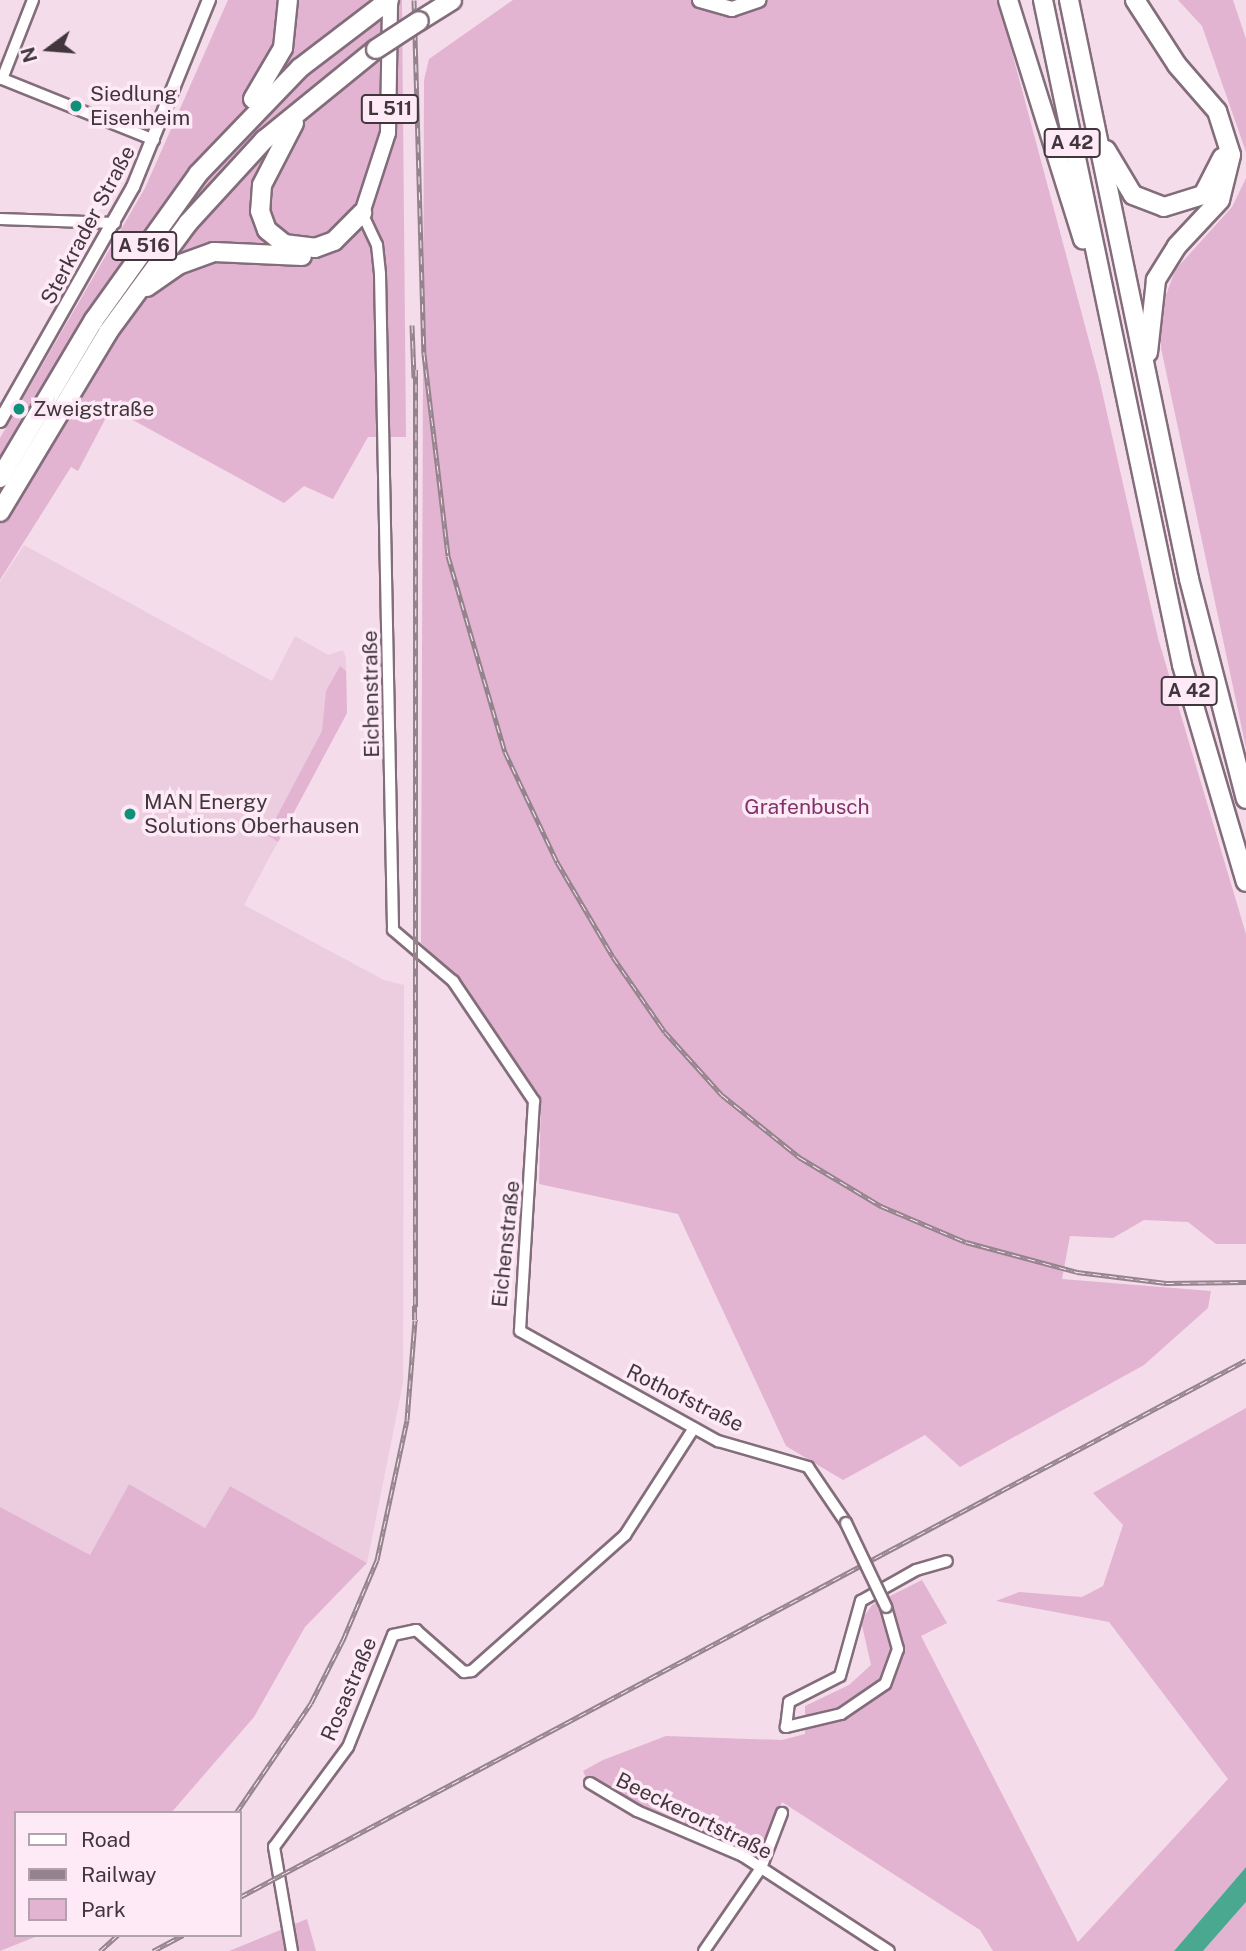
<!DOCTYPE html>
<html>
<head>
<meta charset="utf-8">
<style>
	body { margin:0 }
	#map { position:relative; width:1246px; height:1951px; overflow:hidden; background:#f4dcea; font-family:"Public Sans",sans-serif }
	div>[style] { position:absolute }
	.built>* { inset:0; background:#eccde0 }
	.green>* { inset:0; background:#e2b4d1 }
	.water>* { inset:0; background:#4aa891 }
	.roads { filter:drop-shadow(2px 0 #836d7b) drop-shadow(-2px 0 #836d7b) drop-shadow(0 2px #836d7b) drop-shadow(0 -2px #836d7b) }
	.minor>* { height:10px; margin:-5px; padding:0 5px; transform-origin:5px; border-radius:5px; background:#fff }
	.tertiary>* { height:12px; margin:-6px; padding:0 6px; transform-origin:6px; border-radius:6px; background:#fff }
	.primary>* { height:14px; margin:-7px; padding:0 7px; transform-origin:7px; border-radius:7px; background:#fff }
	.motorway>* { height:18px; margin:-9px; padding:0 9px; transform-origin:9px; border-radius:9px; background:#fff }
	.rail>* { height:5px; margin-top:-2.5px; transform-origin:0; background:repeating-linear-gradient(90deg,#feeaf6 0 8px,#94838d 0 16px); box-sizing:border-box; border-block:2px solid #94838d }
	.bridges { filter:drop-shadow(2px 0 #836d7b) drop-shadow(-2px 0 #836d7b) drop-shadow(0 2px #836d7b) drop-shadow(0 -2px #836d7b) }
	.minor-bridge>* { height:10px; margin:-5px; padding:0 5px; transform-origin:5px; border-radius:5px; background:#fff }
	.motorway-bridge>* { height:18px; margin:-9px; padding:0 9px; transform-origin:9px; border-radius:9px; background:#fff }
	.dots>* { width:19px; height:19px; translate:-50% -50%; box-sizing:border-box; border:4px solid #feeaf6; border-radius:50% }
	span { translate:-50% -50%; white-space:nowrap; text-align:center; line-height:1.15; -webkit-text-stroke:7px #feeaf6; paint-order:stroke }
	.shield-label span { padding:2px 5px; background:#feeaf6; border:2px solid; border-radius:5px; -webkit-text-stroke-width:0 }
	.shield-label { font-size:19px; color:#40363c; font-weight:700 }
	.poi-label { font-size:21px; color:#40363c }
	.left { translate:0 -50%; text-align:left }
	.street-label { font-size:21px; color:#40363c }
	.park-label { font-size:21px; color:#803369 }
	.legend { position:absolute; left:14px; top:1811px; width:228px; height:126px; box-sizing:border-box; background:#feeaf6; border:2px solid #b2a2ac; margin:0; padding:9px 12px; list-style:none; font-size:21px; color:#40363c }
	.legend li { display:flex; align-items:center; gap:14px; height:35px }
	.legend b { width:35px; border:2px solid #b2a2ac }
	.north { position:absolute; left:14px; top:14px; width:70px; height:70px; -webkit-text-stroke:5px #feeaf6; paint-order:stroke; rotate:254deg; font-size:19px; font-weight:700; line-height:28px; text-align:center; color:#40363c }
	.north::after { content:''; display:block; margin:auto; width:24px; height:32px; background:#40363c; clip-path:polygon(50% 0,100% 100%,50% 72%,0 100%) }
</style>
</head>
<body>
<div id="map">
	<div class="built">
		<i style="clip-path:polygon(24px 545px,272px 681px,295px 636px,328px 655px,343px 650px,346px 658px,347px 713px,244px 905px,384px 980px,404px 985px,403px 1383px,367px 1563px,230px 1486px,205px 1528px,129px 1484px,90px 1556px,0 1507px,0 582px)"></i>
	</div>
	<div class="green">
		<i style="clip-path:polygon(228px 0,402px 0,406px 437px,368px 437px,333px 499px,304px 486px,284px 503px,111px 408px,78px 471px,71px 467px,0 580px,0 438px,145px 188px)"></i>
		<i style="clip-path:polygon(513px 0,998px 0,1099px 378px,1158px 638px,1246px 934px,1246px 1244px,1216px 1244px,1188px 1222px,1144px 1220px,1113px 1238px,1070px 1236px,1062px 1279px,1211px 1291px,1208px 1308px,1144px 1365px,960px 1467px,925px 1435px,843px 1480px,786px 1446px,678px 1214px,539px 1184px,541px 1098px,456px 976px,421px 943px,424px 80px,429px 59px)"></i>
		<i style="clip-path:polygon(1178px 0,1233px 0,1246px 39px,1246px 152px,1202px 26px)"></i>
		<i style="clip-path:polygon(1246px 178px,1246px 748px,1161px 348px,1161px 309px,1175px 270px,1232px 207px)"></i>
		<i style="clip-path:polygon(340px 666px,346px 671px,347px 713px,278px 842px,267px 835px,322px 731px,326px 691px)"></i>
		<i style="clip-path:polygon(1246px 1408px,1246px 1867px,1174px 1951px,993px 1951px,980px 1930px,782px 1802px,759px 1857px,588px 1781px,583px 1771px,603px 1760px,666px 1736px,782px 1740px,805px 1734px,805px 1706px,849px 1685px,871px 1665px,861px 1621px,872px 1605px,922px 1580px,947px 1623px,921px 1636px,1078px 1942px,1228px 1779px,1109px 1622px,996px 1601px,1019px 1592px,1082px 1597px,1103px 1586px,1123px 1525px,1093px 1493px)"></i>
		<i style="clip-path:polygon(129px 1484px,205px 1528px,230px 1486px,367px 1563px,305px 1627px,254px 1717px,171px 1813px,16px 1813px,16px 1935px,40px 1935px,0 1951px,0 1507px,90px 1555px)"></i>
		<i style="clip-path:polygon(1246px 1902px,1246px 1951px,1203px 1951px,1211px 1942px)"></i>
		<i style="clip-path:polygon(307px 1919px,316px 1951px,229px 1951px)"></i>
	</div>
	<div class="water">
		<i style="clip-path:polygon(1246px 1867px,1246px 1902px,1203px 1951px,1174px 1951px)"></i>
	</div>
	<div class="roads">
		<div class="minor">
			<i style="left:0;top:78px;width:166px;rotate:21.9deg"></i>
			<i style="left:2px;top:79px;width:85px;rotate:-68.6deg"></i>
			<i style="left:362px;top:213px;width:35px;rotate:65deg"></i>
			<i style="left:377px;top:245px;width:29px;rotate:84deg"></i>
			<i style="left:380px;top:274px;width:656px;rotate:88.86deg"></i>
			<i style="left:393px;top:930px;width:79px;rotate:40.4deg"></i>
			<i style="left:453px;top:981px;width:145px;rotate:56deg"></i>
			<i style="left:534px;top:1101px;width:230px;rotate:93.5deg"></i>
			<i style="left:520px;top:1331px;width:227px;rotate:29.1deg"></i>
			<i style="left:718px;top:1441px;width:94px;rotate:16.1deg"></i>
			<i style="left:808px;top:1467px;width:68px;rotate:55.8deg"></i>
			<i style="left:0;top:219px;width:115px;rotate:2deg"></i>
			<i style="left:886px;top:1607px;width:44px;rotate:74.1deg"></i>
			<i style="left:898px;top:1649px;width:37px;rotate:110deg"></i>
			<i style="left:885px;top:1684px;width:53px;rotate:145.7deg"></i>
			<i style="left:841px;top:1714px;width:57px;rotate:166.7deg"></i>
			<i style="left:786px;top:1727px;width:25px;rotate:-83deg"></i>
			<i style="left:789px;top:1702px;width:57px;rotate:-27deg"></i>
			<i style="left:840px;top:1676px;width:78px;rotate:-74.4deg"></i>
			<i style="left:861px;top:1601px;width:63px;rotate:-29.4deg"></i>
			<i style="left:916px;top:1570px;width:32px;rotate:-16deg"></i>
			<i style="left:590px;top:1783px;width:55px;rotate:30.8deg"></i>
			<i style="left:637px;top:1811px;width:115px;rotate:23deg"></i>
			<i style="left:743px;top:1856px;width:174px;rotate:33.1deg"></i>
			<i style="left:292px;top:1951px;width:106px;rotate:-99.8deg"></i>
			<i style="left:274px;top:1847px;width:124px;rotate:-53.5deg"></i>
			<i style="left:348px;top:1747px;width:121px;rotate:-68.1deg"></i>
			<i style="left:393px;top:1635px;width:24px;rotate:-12deg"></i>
			<i style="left:416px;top:1630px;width:64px;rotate:41.2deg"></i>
			<i style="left:464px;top:1672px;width:8px;rotate:-7deg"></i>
			<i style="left:472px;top:1671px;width:205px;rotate:-41.6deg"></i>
			<i style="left:625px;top:1535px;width:127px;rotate:-57.2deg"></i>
			<i style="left:704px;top:1951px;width:101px;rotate:-55.5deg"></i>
			<i style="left:761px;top:1868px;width:59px;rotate:-69.1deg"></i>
		</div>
		<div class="tertiary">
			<i style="left:0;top:421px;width:269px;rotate:-60.4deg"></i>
			<i style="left:133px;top:187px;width:202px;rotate:-67.9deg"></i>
		</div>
		<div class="primary">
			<i style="left:700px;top:0;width:33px;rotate:16deg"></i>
			<i style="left:732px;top:9px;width:28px;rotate:-19deg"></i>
			<i style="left:362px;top:213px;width:84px;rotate:-72deg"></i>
			<i style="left:388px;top:133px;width:133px;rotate:-89.1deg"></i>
		</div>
		<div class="motorway">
			<i style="left:1008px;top:0;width:251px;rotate:72.6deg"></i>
			<i style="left:1043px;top:0;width:679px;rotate:78.19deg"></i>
			<i style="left:1182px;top:665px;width:226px;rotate:73.6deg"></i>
			<i style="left:1069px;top:0;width:591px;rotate:78.29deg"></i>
			<i style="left:1189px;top:579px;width:227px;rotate:75.5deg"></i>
			<i style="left:1135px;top:0;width:77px;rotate:57.1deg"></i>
			<i style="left:1177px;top:65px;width:61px;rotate:49deg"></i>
			<i style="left:1217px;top:111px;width:46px;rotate:72.3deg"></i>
			<i style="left:1231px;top:155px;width:46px;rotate:103.7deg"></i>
			<i style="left:1220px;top:200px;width:63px;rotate:133.1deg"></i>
			<i style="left:1177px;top:246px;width:40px;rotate:122deg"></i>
			<i style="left:1156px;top:280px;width:73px;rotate:96.3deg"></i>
			<i style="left:419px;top:21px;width:39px;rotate:-32deg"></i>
			<i style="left:253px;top:99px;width:59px;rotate:-59.5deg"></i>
			<i style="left:283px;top:48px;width:48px;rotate:-84.1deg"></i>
			<i style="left:294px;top:123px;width:70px;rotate:117.3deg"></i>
			<i style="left:262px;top:185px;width:26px;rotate:94deg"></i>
			<i style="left:260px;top:211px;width:20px;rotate:70deg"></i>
			<i style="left:267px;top:230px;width:22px;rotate:39deg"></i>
			<i style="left:284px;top:244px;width:31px;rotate:7deg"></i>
			<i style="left:315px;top:248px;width:20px;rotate:-20deg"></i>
			<i style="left:334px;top:241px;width:40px;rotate:-45deg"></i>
			<i style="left:1106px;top:150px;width:52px;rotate:59deg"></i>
			<i style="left:1133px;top:195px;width:33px;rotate:21deg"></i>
			<i style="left:1164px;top:207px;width:41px;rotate:-17.1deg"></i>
			<i style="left:1203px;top:195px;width:42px;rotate:-62.8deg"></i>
			<i style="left:147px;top:287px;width:38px;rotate:-35deg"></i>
			<i style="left:178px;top:265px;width:38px;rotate:-20deg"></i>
			<i style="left:214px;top:252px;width:88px;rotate:2.6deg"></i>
			<i style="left:0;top:478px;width:184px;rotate:-59.3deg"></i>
			<i style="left:94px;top:320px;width:179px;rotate:-54.5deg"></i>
			<i style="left:198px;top:174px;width:147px;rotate:-46.1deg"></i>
			<i style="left:300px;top:68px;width:112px;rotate:-37.4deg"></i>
			<i style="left:0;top:512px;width:210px;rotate:-59deg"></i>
			<i style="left:108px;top:332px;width:135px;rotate:-53.7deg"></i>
			<i style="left:188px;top:223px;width:113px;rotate:-47.5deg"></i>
			<i style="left:264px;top:140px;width:144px;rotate:-39.1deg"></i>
		</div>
	</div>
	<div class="rail">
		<i style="left:414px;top:0;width:354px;rotate:88.4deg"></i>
		<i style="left:424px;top:354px;width:203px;rotate:83.2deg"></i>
		<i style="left:448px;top:556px;width:204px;rotate:73.8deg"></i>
		<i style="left:505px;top:752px;width:122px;rotate:64.7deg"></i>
		<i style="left:557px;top:862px;width:110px;rotate:59.5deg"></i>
		<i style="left:613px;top:957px;width:91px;rotate:55.3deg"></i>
		<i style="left:665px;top:1032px;width:85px;rotate:47.9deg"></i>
		<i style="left:722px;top:1095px;width:99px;rotate:38.8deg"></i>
		<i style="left:799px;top:1157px;width:96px;rotate:30.9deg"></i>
		<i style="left:881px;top:1206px;width:92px;rotate:23deg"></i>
		<i style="left:966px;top:1242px;width:115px;rotate:15.1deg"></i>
		<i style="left:1077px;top:1272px;width:90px;rotate:7deg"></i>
		<i style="left:1166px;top:1283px;width:80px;rotate:-0.7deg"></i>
		<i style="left:412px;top:325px;width:53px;rotate:87.8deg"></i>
		<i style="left:236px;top:1813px;width:133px;rotate:-55.7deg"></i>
		<i style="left:311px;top:1703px;width:71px;rotate:-63.1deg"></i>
		<i style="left:343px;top:1640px;width:87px;rotate:-67deg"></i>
		<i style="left:377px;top:1560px;width:143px;rotate:-77.9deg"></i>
		<i style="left:407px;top:1420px;width:100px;rotate:-85.4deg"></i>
		<i style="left:415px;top:1320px;width:950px;rotate:-89.94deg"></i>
		<i style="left:240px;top:1897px;width:1140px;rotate:-28.09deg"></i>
		<i style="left:100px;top:1951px;width:24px;rotate:-42deg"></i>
		<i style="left:153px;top:1951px;width:34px;rotate:-28deg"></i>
	</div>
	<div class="bridges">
		<div class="minor-bridge">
			<i style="left:846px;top:1523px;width:93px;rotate:64.5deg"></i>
		</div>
		<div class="motorway-bridge">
			<i style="left:376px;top:49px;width:51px;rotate:-33.1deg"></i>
		</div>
	</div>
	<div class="dots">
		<i style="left:76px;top:106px;background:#0f9179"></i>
		<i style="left:19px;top:409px;background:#0f9179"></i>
		<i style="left:130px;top:814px;background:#0f9179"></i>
	</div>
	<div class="shield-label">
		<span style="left:390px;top:109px">L 511</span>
		<span style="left:1072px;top:143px">A 42</span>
		<span style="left:144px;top:246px">A 516</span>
		<span style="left:1189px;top:691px">A 42</span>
	</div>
	<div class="poi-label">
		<span class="left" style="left:90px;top:106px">Siedlung<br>Eisenheim</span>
		<span class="left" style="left:33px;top:409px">Zweigstraße</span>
		<span class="left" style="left:144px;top:814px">MAN Energy<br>Solutions Oberhausen</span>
	</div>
	<div class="street-label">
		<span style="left:88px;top:225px;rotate:-62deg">Sterkrader Straße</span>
		<span style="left:371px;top:694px;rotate:-91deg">Eichenstraße</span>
		<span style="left:506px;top:1244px;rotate:-84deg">Eichenstraße</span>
		<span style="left:685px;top:1398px;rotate:26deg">Rothofstraße</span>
		<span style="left:349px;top:1689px;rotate:-67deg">Rosastraße</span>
		<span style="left:694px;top:1816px;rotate:26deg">Beeckerortstraße</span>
	</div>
	<div class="park-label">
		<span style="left:807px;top:807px">Grafenbusch</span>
	</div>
	<ul class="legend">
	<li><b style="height:9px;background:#fff"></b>Road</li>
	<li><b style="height:9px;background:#94838d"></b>Railway</li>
	<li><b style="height:19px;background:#e2b4d1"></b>Park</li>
	</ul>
	<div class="north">N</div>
</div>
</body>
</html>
